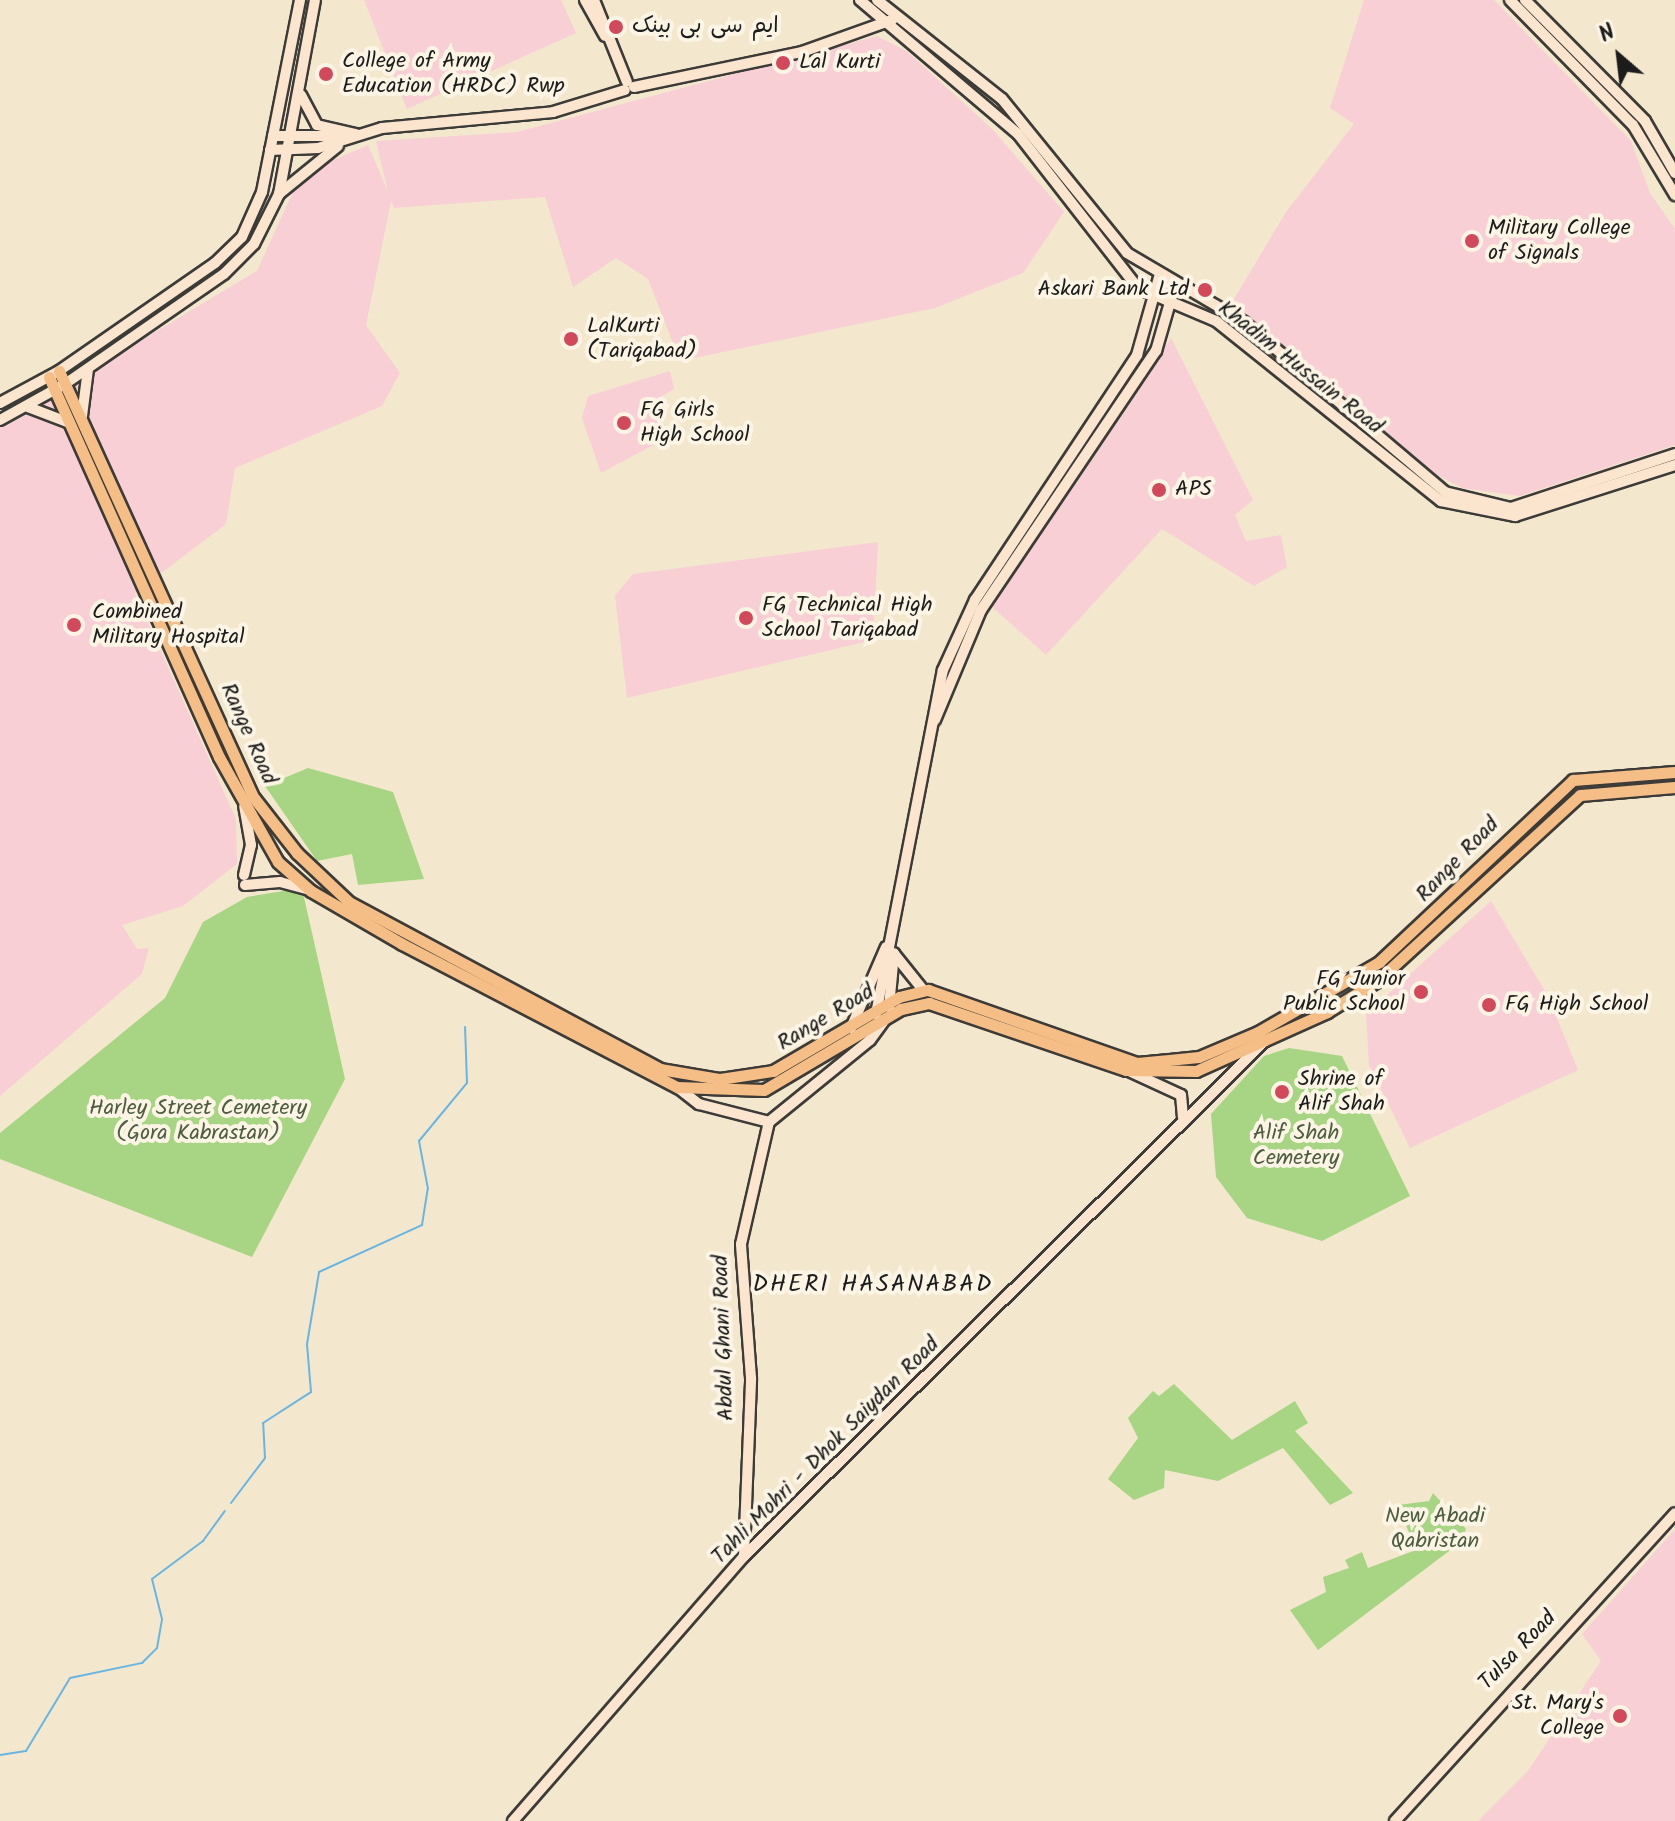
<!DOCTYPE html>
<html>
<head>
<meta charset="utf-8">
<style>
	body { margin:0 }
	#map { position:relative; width:1675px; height:1821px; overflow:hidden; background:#f3e8ce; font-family:Kalam,"Playpen Sans Arabic",sans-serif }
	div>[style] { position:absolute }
	.built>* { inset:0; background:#f7cfd5 }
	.green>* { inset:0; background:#a7d583 }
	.stream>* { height:2px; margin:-1px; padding:0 1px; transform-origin:1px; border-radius:1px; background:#69b5e2 }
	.roads { filter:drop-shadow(2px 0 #3c3b37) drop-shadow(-2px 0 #3c3b37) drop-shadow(0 2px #3c3b37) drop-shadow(0 -2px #3c3b37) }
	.secondary>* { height:10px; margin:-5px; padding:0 5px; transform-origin:5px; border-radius:5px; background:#fbe5cf }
	.primary>* { height:11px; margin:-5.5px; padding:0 5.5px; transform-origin:5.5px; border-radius:5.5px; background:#f6be87 }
	.dots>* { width:22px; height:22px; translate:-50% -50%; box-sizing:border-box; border:4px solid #fcf5e5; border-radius:50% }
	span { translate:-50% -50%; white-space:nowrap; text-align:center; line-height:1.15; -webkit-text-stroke:8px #fcf5e5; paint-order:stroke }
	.poi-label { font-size:22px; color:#1c1c1c }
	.left { translate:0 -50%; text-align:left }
	.right { translate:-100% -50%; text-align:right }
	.street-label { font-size:22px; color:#1c1c1c }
	.park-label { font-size:22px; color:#4d5d40 }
	.neighbourhood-label { font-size:24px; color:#1c1c1c; letter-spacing:2px }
	.north { position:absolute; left:1579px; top:16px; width:80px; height:80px; -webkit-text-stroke:6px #fcf5e5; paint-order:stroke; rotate:332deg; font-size:22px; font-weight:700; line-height:32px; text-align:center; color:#1c1c1c }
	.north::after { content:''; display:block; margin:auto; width:28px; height:36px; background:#1c1c1c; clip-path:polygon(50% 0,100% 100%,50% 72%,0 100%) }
</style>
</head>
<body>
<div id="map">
	<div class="built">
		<i style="clip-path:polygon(364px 0,561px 0,576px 33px,407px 109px)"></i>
		<i style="clip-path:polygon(1364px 0,1494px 0,1631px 141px,1650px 193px,1675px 229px,1675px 445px,1520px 496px,1462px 488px,1420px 466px,1231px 304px,1286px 212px,1354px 124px,1330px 108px)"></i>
		<i style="clip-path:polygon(877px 36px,908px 52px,993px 130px,1064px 212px,1023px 273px,935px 308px,680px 361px,648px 279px,616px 258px,573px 287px,545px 197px,394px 208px,391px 201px,366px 325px,400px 373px,382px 406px,235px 468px,226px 524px,135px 593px,236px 819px,237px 864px,183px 906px,122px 925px,137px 949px,149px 948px,142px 974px,0 1096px,0 425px,257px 271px,301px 174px,368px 145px,388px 192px,376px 141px,517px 132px)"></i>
		<i style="clip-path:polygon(1171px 338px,1253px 500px,1235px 515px,1246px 541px,1281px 535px,1287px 567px,1254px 586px,1162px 529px,1046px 655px,992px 607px)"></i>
		<i style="clip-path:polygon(670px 371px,674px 389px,644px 406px,672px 435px,601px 473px,582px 418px,588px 396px)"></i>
		<i style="clip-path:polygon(878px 542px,873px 640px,627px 698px,615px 596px,633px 574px)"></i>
		<i style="clip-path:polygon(1491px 901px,1548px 996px,1578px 1070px,1410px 1148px,1369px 1065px,1366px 1014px)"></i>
		<i style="clip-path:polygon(1675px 1529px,1675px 1821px,1478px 1821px,1528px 1771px,1601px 1661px,1582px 1634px)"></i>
	</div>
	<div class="green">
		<i style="clip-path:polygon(308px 768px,393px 792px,424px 879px,358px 885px,352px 854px,317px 861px,265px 786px)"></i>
		<i style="clip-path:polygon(289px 890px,303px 893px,345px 1079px,252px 1257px,0 1159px,0 1133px,165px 998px,203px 922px,247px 897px)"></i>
		<i style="clip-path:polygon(1289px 1048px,1342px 1056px,1410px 1196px,1322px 1241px,1247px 1218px,1216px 1177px,1211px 1114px,1264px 1056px)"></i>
		<i style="clip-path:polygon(1174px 1384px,1232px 1440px,1295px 1401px,1308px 1423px,1295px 1431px,1353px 1493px,1330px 1505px,1283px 1448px,1218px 1481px,1165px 1470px,1164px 1488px,1134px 1500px,1108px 1479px,1138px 1438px,1128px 1418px,1153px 1391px,1159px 1396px)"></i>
		<i style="clip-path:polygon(1433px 1493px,1466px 1529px,1461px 1542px,1318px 1650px,1290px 1610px,1326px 1592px,1323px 1577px,1349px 1568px,1345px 1560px,1362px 1552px,1368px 1568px,1416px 1550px,1398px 1505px,1429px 1501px)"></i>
	</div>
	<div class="stream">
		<i style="left:231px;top:1503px;width:56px;rotate:-52.9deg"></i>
		<i style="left:265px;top:1458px;width:35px;rotate:-93deg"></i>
		<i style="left:263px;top:1423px;width:57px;rotate:-32.9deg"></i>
		<i style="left:311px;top:1392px;width:48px;rotate:-94.8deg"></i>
		<i style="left:307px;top:1344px;width:73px;rotate:-80.5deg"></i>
		<i style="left:319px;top:1272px;width:113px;rotate:-24.5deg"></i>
		<i style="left:422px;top:1225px;width:36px;rotate:-81deg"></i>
		<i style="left:428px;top:1189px;width:49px;rotate:-100.6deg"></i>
		<i style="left:419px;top:1141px;width:75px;rotate:-50.4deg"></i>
		<i style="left:467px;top:1083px;width:56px;rotate:-92deg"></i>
		<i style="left:0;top:1755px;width:26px;rotate:-9deg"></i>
		<i style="left:26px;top:1751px;width:85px;rotate:-58.9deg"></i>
		<i style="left:70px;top:1678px;width:74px;rotate:-11.8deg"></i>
		<i style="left:142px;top:1663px;width:21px;rotate:-45deg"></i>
		<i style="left:157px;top:1648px;width:29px;rotate:-80deg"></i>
		<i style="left:162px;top:1619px;width:41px;rotate:-104deg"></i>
		<i style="left:152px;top:1579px;width:64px;rotate:-36.7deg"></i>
		<i style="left:203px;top:1541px;width:37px;rotate:-54deg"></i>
	</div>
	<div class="roads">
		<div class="secondary">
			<i style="left:585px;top:0;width:41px;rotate:60.9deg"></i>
			<i style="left:594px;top:0;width:88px;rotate:68.1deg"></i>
			<i style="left:860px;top:0;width:207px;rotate:40.3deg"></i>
			<i style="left:1018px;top:134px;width:195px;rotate:52.1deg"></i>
			<i style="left:1138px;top:288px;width:85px;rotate:22.9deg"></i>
			<i style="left:1216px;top:321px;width:288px;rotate:38.7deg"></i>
			<i style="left:1441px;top:501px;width:76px;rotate:11.5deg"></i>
			<i style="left:1515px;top:516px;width:168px;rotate:-17.7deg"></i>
			<i style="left:877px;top:0;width:159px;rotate:38.4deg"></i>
			<i style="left:1002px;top:99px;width:198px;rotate:50.9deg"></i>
			<i style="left:1127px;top:253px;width:136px;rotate:30.5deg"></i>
			<i style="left:1244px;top:322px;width:263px;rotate:40.2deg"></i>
			<i style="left:1445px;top:492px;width:68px;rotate:13.6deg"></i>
			<i style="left:1511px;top:508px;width:173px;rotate:-18.2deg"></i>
			<i style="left:1510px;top:0;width:175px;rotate:45.5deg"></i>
			<i style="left:1633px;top:125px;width:82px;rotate:59deg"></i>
			<i style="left:1525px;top:0;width:170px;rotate:45.2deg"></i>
			<i style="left:1645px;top:121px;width:60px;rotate:60deg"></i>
			<i style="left:634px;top:87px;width:172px;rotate:-11.8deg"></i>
			<i style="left:802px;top:52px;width:96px;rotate:-19.6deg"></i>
			<i style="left:301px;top:95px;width:34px;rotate:62deg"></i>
			<i style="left:317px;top:125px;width:40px;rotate:13deg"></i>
			<i style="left:273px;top:136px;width:70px"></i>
			<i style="left:270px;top:150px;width:48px;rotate:-2.4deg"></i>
			<i style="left:318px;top:148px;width:67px;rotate:-17.4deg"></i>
			<i style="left:382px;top:128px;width:172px;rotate:-5.3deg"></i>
			<i style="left:553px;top:112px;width:75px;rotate:-17deg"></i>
			<i style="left:279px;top:194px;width:76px;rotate:-39.1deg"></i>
			<i style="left:0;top:403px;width:67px;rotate:-28.5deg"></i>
			<i style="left:59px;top:371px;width:190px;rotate:-34.7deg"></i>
			<i style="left:215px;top:263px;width:37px;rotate:-44deg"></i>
			<i style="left:242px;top:237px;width:49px;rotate:-66deg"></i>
			<i style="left:262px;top:192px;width:196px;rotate:-78.8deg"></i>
			<i style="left:28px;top:407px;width:45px;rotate:20.9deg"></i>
			<i style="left:82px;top:416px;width:47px;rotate:-82.7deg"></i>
			<i style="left:0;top:420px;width:74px;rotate:-29deg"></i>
			<i style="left:65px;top:384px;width:193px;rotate:-34.7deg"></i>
			<i style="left:224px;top:274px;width:42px;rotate:-45deg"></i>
			<i style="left:254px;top:244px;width:56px;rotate:-63.4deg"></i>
			<i style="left:279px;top:194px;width:197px;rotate:-79.5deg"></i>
			<i style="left:935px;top:720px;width:119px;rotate:-67.3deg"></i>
			<i style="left:981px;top:610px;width:313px;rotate:-56deg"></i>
			<i style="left:1156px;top:351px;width:69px;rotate:-73.9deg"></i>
			<i style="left:244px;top:875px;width:31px;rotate:-77deg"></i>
			<i style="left:251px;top:845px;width:39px;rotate:-100deg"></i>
			<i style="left:245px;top:885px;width:35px;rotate:-5deg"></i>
			<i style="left:280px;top:882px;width:30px;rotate:15deg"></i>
			<i style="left:895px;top:955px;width:46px;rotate:51.1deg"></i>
			<i style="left:889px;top:1007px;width:54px;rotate:-84.7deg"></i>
			<i style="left:876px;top:1014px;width:350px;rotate:-79deg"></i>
			<i style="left:943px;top:670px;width:77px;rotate:-65.4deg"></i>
			<i style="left:975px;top:600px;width:294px;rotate:-56.5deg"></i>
			<i style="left:1137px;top:355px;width:81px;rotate:-74.2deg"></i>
			<i style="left:851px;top:1028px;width:88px;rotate:-66.6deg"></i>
			<i style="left:1131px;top:1072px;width:55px;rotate:24.7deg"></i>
			<i style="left:1181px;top:1095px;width:22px;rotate:85deg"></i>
			<i style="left:677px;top:1087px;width:28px;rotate:38deg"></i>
			<i style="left:699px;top:1104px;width:72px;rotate:14.4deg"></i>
			<i style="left:769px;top:1122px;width:130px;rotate:-39.1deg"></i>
			<i style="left:870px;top:1040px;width:26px;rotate:-54deg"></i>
			<i style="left:744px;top:1556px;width:178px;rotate:-87.7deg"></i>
			<i style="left:751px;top:1378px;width:134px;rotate:-94.3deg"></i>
			<i style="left:741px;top:1244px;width:125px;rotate:-77.1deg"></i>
			<i style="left:513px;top:1821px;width:352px;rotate:-48.9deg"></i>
			<i style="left:744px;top:1556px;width:730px;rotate:-44.67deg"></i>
			<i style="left:1395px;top:1821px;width:416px;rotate:-47.7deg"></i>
		</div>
		<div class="primary">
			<i style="left:59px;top:371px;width:469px;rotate:65.5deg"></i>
			<i style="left:254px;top:798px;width:70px;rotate:52deg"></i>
			<i style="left:297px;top:853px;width:71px;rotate:43.3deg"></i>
			<i style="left:349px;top:902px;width:353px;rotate:28.2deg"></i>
			<i style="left:660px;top:1069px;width:61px;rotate:9.5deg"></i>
			<i style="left:720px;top:1079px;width:54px;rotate:-8.6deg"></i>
			<i style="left:773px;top:1071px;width:146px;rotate:-30.4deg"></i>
			<i style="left:899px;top:997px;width:30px;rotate:-14deg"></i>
			<i style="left:928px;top:990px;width:221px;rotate:19.3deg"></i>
			<i style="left:1137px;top:1063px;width:62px;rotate:-5.5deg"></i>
			<i style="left:1199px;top:1057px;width:64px;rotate:-23deg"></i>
			<i style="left:1258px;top:1032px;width:140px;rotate:-30deg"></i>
			<i style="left:1379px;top:962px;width:266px;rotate:-43.2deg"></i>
			<i style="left:1573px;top:780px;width:102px;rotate:-4.5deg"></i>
			<i style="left:49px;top:377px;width:416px;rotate:65.9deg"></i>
			<i style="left:219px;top:757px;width:120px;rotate:60.7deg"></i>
			<i style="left:278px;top:862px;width:44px;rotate:41.3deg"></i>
			<i style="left:311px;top:891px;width:105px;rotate:30.2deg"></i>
			<i style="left:402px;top:944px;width:310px;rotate:27.5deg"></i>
			<i style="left:677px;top:1087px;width:87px;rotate:2deg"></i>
			<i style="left:764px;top:1090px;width:159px;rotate:-30.6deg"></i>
			<i style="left:901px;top:1009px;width:29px;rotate:-12deg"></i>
			<i style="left:929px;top:1003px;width:208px;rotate:18.8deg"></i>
			<i style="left:1126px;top:1070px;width:70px;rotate:0.8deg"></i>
			<i style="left:1196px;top:1071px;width:144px;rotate:-24.2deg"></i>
			<i style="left:1327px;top:1012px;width:59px;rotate:-31.8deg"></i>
			<i style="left:1377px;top:981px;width:275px;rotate:-42.5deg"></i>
			<i style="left:1580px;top:795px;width:95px;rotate:-4.8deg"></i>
		</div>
	</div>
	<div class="dots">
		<i style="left:616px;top:27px;background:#d1495b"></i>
		<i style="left:783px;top:63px;background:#d1495b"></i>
		<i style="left:326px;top:74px;background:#d1495b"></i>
		<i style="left:1472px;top:241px;background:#d1495b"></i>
		<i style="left:1205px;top:290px;background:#d1495b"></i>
		<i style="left:571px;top:339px;background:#d1495b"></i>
		<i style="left:624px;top:423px;background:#d1495b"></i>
		<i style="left:1159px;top:490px;background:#d1495b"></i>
		<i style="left:746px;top:618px;background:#d1495b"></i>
		<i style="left:74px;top:625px;background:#d1495b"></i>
		<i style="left:1421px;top:992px;background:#d1495b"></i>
		<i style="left:1489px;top:1005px;background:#d1495b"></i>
		<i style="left:1282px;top:1092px;background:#d1495b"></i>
		<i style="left:1620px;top:1716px;background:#d1495b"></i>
	</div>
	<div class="poi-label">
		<span class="left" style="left:632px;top:27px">ایم سی بی بینک</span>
		<span class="left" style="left:342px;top:74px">College of Army<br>Education (HRDC) Rwp</span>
		<span class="left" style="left:799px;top:63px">Lal Kurti</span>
		<span class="left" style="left:1488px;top:241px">Military College<br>of Signals</span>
		<span class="right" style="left:1189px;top:290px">Askari Bank Ltd</span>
		<span class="left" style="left:587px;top:339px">LalKurti<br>(Tariqabad)</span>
		<span class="left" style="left:640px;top:423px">FG Girls<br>High School</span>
		<span class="left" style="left:1175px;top:490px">APS</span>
		<span class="left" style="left:762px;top:618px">FG Technical High<br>School Tariqabad</span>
		<span class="left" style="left:92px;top:625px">Combined<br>Military Hospital</span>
		<span class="right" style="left:1405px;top:992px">FG Junior<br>Public School</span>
		<span class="left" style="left:1505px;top:1005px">FG High School</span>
		<span class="left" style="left:1298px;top:1092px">Shrine of<br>Alif Shah</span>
		<span class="right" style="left:1604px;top:1716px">St. Mary's<br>College</span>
	</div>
	<div class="street-label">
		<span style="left:1300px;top:368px;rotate:38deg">Khadim Hussain Road</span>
		<span style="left:248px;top:734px;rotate:66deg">Range Road</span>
		<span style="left:1458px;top:860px;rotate:-46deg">Range Road</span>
		<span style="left:826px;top:1018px;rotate:-31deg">Range Road</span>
		<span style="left:724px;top:1338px;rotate:-92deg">Abdul Ghani Road</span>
		<span style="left:826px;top:1451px;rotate:-45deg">Tahli Mohri - Dhok Saiydan Road</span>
		<span style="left:1518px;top:1651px;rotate:-46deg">Tulsa Road</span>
	</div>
	<div class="park-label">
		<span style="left:198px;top:1121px">Harley Street Cemetery<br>(Gora Kabrastan)</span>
		<span style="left:1296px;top:1146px">Alif Shah<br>Cemetery</span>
		<span style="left:1435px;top:1529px">New Abadi<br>Qabristan</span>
	</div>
	<div class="neighbourhood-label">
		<span style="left:873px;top:1285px">DHERI HASANABAD</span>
	</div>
	<div class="north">N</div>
</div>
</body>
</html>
